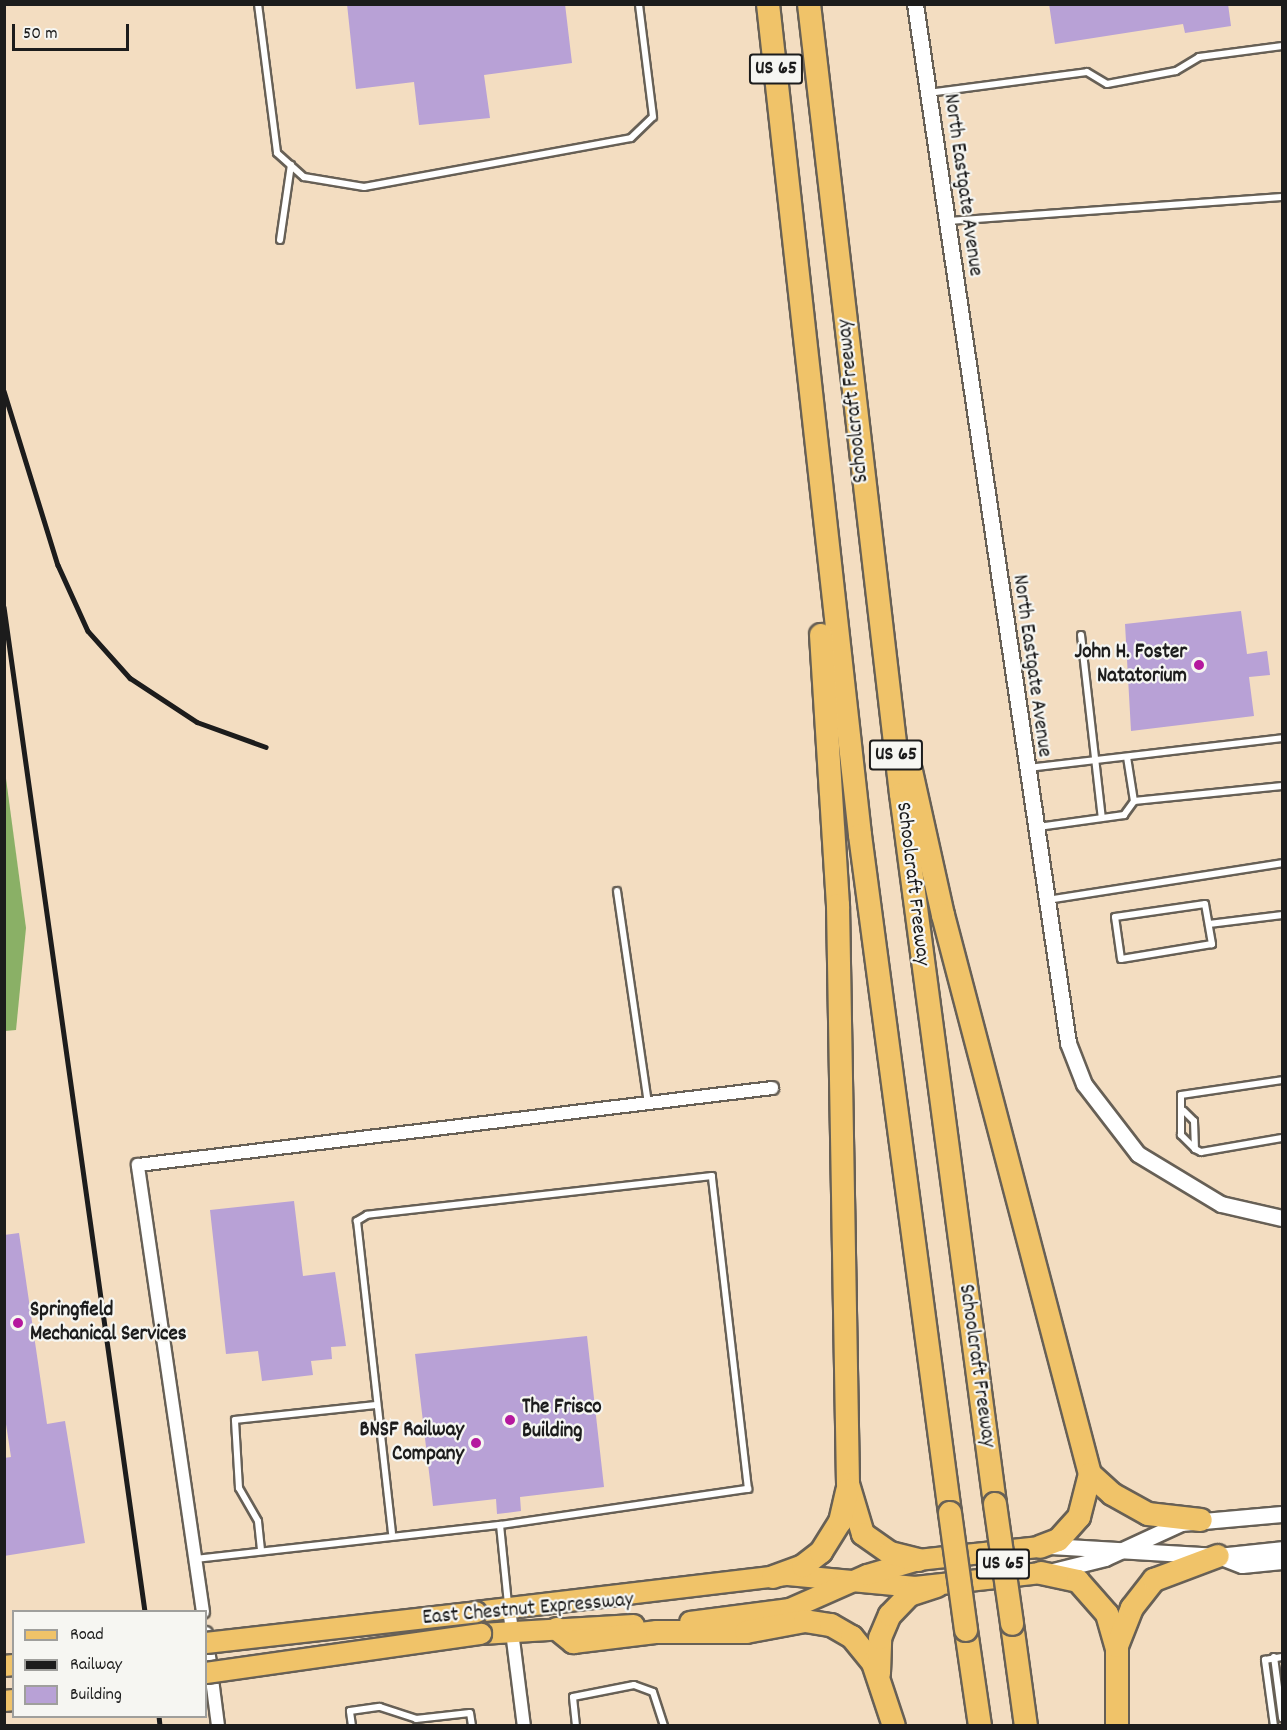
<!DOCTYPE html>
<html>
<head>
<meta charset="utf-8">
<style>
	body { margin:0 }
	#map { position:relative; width:1287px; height:1730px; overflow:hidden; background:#f3ddc1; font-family:Dekko,sans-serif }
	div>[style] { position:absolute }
	.forest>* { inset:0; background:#8ab066 }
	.building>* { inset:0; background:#b8a1d6 }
	.roads { filter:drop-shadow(2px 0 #676056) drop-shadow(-2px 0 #676056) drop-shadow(0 2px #676056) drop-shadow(0 -2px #676056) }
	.service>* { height:6px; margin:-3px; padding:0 3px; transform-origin:3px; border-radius:3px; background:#fff }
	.minor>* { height:12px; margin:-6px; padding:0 6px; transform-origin:6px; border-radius:6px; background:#fff }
	.tertiary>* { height:15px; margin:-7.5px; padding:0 7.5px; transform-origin:7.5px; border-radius:7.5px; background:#fff }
	.primary>* { height:20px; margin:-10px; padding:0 10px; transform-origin:10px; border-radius:10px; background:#f0c369 }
	.motorway>* { height:22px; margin:-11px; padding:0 11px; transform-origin:11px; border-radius:11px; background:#f0c369 }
	.rail>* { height:4.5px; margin:-2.25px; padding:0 2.25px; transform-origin:2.25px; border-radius:2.25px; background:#1c1c1c }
	.bridges { filter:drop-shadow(2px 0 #676056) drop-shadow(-2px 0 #676056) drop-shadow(0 2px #676056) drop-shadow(0 -2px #676056) }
	.primary-bridge>* { height:20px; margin:-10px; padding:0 10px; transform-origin:10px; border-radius:10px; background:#f0c369 }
	.motorway-bridge>* { height:22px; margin:-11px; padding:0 11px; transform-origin:11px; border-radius:11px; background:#f0c369 }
	.dots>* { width:16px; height:16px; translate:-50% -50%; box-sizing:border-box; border:3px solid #f6f6f2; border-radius:50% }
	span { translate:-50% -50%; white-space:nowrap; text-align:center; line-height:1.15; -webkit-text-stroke:4.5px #f6f6f2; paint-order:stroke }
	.shield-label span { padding:2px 4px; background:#f6f6f2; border:2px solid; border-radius:4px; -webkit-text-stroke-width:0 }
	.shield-label { font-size:20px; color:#1c1c1c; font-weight:700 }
	.street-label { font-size:21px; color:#1c1c1c }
	.poi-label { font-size:21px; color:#1c1c1c; font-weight:700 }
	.right { translate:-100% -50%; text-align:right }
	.left { translate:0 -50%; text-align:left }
	.frame { position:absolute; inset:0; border:6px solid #1c1c1c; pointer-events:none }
	.legend { position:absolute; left:12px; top:1610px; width:195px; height:108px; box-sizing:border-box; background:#f6f6f2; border:2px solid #9f9f9c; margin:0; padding:8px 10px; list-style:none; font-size:18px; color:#1c1c1c }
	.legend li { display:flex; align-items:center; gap:12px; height:30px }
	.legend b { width:30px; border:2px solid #9f9f9c }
	.scale { position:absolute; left:12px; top:24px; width:117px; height:27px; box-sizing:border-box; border:3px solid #1c1c1c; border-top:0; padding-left:8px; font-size:18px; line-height:21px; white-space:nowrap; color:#1c1c1c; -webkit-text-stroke:4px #f6f6f2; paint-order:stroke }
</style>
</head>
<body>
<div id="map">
	<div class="forest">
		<i style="clip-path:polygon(5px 771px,26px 928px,16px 1030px,5px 1031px)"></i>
	</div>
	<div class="building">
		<i style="clip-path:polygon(347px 4px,565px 4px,572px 63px,484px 75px,490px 118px,419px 125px,414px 82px,356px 89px)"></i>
		<i style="clip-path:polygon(1049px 4px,1228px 4px,1231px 26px,1185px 33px,1183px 24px,1055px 44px)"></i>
		<i style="clip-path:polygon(1241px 611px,1247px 654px,1267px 651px,1270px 675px,1249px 677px,1254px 716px,1131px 731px,1125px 624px)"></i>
		<i style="clip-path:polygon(294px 1201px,303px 1276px,335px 1272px,346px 1346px,331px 1347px,332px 1359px,311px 1361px,313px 1375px,262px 1381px,258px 1351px,226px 1354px,210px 1210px)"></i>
		<i style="clip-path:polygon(19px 1233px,47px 1424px,65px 1421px,85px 1543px,4px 1556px,4px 1458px,11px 1457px,4px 1411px,4px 1235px)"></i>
		<i style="clip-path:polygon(587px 1336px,604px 1487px,520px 1497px,521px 1511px,497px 1514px,496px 1499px,433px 1506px,415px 1354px)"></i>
	</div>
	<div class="roads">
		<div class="service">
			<i style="left:258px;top:4px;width:150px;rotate:82.7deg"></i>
			<i style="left:277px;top:153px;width:36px;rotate:42deg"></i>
			<i style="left:304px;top:177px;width:61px;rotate:9.5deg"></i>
			<i style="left:364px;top:187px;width:271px;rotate:-10.4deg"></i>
			<i style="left:631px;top:138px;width:30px;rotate:-44deg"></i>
			<i style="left:653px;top:117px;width:114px;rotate:-97.1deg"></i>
			<i style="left:928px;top:93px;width:160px;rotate:-7.5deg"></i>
			<i style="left:1087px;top:72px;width:23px;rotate:31deg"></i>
			<i style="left:1107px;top:84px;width:70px;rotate:-10.7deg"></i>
			<i style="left:1176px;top:71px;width:27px;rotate:-31deg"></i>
			<i style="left:1199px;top:57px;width:84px;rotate:-7.5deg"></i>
			<i style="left:948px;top:221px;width:335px;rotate:-4.1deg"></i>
			<i style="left:280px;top:240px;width:76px;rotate:-81.7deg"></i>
			<i style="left:1081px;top:635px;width:184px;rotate:83.5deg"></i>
			<i style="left:1127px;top:757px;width:45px;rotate:81deg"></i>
			<i style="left:1028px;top:768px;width:256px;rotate:-6.7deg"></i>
			<i style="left:1038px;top:827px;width:87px;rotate:-7.9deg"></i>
			<i style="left:1124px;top:815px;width:17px;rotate:-54deg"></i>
			<i style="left:1134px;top:801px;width:149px;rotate:-5.8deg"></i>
			<i style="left:617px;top:891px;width:214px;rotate:81.7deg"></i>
			<i style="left:1047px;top:900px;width:238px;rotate:-8.9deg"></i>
			<i style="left:1205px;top:904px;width:41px;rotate:80.1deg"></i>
			<i style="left:1212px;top:944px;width:92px;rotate:170.6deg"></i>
			<i style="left:1121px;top:959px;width:42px;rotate:-98.1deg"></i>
			<i style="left:1115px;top:917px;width:91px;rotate:-8.2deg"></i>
			<i style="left:1209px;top:924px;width:74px;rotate:-7deg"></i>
			<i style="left:1184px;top:1111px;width:14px;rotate:45deg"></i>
			<i style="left:1194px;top:1121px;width:28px;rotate:88deg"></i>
			<i style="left:1195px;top:1149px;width:7px;rotate:27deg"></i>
			<i style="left:1201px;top:1152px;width:82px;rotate:-9.8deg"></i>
			<i style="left:1195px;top:1149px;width:20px;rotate:-135deg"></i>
			<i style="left:1181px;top:1135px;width:40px;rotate:-90deg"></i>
			<i style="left:1181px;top:1095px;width:102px;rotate:-8.4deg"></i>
			<i style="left:500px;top:1525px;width:79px;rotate:84.2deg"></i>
			<i style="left:261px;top:1550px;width:29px;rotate:-96deg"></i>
			<i style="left:258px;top:1521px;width:38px;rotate:-120deg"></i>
			<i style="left:239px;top:1488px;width:68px;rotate:-93.4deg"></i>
			<i style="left:235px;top:1420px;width:141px;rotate:-6.1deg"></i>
			<i style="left:196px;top:1559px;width:306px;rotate:-6.4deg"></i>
			<i style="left:500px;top:1525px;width:251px;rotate:-8.3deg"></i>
			<i style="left:748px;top:1489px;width:315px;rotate:-96.6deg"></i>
			<i style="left:712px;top:1176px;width:347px;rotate:173.6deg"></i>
			<i style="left:367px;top:1215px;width:12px;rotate:149deg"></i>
			<i style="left:357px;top:1221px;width:314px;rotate:83.6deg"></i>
			<i style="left:1274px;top:1657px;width:62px;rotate:82.5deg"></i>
			<i style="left:352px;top:1726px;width:15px;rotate:-98deg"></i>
			<i style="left:350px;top:1711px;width:30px;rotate:-8deg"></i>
			<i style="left:380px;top:1707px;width:38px;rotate:18deg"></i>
			<i style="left:416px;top:1719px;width:54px;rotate:-6.3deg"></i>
			<i style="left:470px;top:1713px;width:13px;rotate:81deg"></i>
			<i style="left:576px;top:1726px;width:29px;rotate:-96deg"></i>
			<i style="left:573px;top:1697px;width:62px;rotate:-11.1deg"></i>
			<i style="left:634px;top:1685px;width:20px;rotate:20deg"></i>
			<i style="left:653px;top:1692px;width:36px;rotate:72deg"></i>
			<i style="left:1274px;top:1726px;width:67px;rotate:-97.8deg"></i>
			<i style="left:1265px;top:1660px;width:17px;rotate:-10deg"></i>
		</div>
		<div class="minor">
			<i style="left:509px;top:1608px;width:119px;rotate:82.8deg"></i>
			<i style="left:203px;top:1612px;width:452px;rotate:-98.3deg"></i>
			<i style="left:138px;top:1165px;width:639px;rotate:-6.92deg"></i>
			<i style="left:206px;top:1633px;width:94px;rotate:82.6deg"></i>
		</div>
		<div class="tertiary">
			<i style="left:915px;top:4px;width:1050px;rotate:81.62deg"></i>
			<i style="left:1068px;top:1043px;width:44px;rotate:68.7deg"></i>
			<i style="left:1084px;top:1084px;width:88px;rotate:52.4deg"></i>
			<i style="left:1138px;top:1154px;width:97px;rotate:31.1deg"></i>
			<i style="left:1221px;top:1204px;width:63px;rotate:12.9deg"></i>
			<i style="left:1050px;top:1546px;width:168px;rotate:3.4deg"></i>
			<i style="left:1218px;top:1556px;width:64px;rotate:-6.2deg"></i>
			<i style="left:1221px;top:1557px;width:22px;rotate:21deg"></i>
			<i style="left:1242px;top:1565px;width:40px;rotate:-5.7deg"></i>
			<i style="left:1053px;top:1571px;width:54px;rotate:-14deg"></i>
			<i style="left:1105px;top:1558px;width:84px;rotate:-24.7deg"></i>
			<i style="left:1181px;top:1523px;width:101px;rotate:-5.1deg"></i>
		</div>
		<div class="primary">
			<i style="left:476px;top:1612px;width:314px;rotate:-6.8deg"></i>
			<i style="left:788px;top:1575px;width:128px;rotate:5.4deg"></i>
			<i style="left:915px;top:1587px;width:127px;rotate:-6.3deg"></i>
			<i style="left:690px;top:1622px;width:101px;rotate:-7.4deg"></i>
			<i style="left:790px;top:1609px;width:84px;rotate:-23.8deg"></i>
			<i style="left:867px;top:1575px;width:53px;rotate:-16.4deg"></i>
			<i style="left:918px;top:1560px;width:123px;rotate:-6.1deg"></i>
			<i style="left:481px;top:1634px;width:153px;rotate:-3.4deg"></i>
			<i style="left:4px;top:1666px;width:10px;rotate:-6deg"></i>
			<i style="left:4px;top:1701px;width:10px;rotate:-6deg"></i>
		</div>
		<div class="motorway">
			<i style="left:768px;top:4px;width:836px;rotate:83.68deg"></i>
			<i style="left:860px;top:835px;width:684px;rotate:82.44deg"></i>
			<i style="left:809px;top:4px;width:795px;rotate:83.36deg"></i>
			<i style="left:901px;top:794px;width:716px;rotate:82.46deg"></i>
			<i style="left:821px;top:635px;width:271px;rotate:86.4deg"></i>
			<i style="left:838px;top:905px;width:579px;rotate:89.01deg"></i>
			<i style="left:848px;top:1484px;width:52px;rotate:73.3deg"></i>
			<i style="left:863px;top:1534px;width:33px;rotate:35deg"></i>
			<i style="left:890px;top:1553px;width:29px;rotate:14deg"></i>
			<i style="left:911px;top:771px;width:148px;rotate:77.5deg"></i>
			<i style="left:943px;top:915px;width:578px;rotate:75.27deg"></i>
			<i style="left:1090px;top:1474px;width:44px;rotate:104.3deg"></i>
			<i style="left:1079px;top:1517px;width:31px;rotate:132deg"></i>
			<i style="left:1058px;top:1540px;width:19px;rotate:159deg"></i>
			<i style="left:1090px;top:1474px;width:30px;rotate:42deg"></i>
			<i style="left:1112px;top:1494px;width:41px;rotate:29.1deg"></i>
			<i style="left:1148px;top:1514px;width:53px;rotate:6.5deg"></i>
			<i style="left:1041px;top:1573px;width:38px;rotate:12deg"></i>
			<i style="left:1078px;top:1581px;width:44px;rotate:48.7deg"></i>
			<i style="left:1107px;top:1614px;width:35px;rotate:74deg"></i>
			<i style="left:1117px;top:1648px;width:78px;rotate:90deg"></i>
			<i style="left:773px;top:1577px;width:32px;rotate:-20deg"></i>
			<i style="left:803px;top:1566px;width:23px;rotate:-38deg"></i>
			<i style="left:821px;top:1552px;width:36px;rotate:-58deg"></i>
			<i style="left:840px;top:1522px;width:32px;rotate:-77deg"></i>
			<i style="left:1012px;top:1624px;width:103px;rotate:82.2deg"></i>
			<i style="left:557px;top:1629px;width:21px;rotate:39deg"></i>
			<i style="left:573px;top:1642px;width:85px;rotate:-6.8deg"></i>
			<i style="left:657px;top:1632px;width:89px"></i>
			<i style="left:746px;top:1632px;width:60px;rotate:-10.6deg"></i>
			<i style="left:805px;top:1621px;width:26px;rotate:9deg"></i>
			<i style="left:831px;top:1625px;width:24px;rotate:30deg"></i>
			<i style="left:852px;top:1637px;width:33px;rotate:51deg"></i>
			<i style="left:873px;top:1663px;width:66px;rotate:71.6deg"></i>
			<i style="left:966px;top:1630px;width:97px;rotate:81.7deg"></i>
			<i style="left:1117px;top:1646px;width:41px;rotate:-68.5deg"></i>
			<i style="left:1132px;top:1608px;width:36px;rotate:-52deg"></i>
			<i style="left:1154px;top:1580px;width:68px;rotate:-20.6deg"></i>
			<i style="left:879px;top:1673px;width:35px;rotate:-88deg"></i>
			<i style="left:880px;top:1638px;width:25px;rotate:-67deg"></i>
			<i style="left:890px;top:1615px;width:28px;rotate:-46deg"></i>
			<i style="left:909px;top:1595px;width:29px;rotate:-18deg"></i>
		</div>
	</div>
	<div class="rail">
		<i style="left:4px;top:391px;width:182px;rotate:72.8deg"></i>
		<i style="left:58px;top:565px;width:72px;rotate:65.6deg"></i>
		<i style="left:88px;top:631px;width:63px;rotate:48.2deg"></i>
		<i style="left:130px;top:678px;width:80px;rotate:33.3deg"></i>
		<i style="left:197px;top:722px;width:73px;rotate:19.9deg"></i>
		<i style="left:4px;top:607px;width:1015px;rotate:82.01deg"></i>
		<i style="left:159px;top:1716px;width:10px;rotate:84deg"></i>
	</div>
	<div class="bridges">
		<div class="primary-bridge">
			<i style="left:206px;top:1643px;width:272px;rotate:-6.5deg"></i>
			<i style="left:206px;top:1673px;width:278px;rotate:-8.1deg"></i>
		</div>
		<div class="motorway-bridge">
			<i style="left:995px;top:1504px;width:121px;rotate:81.9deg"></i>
			<i style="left:950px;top:1513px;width:118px;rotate:82.2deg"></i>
		</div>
	</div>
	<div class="dots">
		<i style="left:1199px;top:665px;background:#b5179e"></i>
		<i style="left:18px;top:1323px;background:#b5179e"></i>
		<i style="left:510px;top:1420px;background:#b5179e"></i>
		<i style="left:476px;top:1443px;background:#b5179e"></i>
	</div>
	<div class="shield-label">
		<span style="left:776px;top:69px">US 65</span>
		<span style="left:896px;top:755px">US 65</span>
		<span style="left:1003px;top:1564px">US 65</span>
	</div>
	<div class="street-label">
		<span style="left:962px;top:185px;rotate:82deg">North Eastgate Avenue</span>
		<span style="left:854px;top:401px;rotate:-96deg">Schoolcraft Freeway</span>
		<span style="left:1031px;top:666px;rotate:82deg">North Eastgate Avenue</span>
		<span style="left:912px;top:884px;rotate:83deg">Schoolcraft Freeway</span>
		<span style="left:976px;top:1366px;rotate:82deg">Schoolcraft Freeway</span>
		<span style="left:528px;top:1610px;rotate:-5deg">East Chestnut Expressway</span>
	</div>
	<div class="poi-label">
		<span class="right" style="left:1187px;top:665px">John H. Foster<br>Natatorium</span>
		<span class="left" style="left:30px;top:1323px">Springfield<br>Mechanical Services</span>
		<span class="left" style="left:522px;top:1420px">The Frisco<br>Building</span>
		<span class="right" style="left:464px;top:1443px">BNSF Railway<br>Company</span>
	</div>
	<div class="frame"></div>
	<ul class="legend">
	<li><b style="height:8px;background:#f0c369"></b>Road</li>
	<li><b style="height:8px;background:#1c1c1c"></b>Railway</li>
	<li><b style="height:16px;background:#b8a1d6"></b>Building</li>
	</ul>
	<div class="scale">50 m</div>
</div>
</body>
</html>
